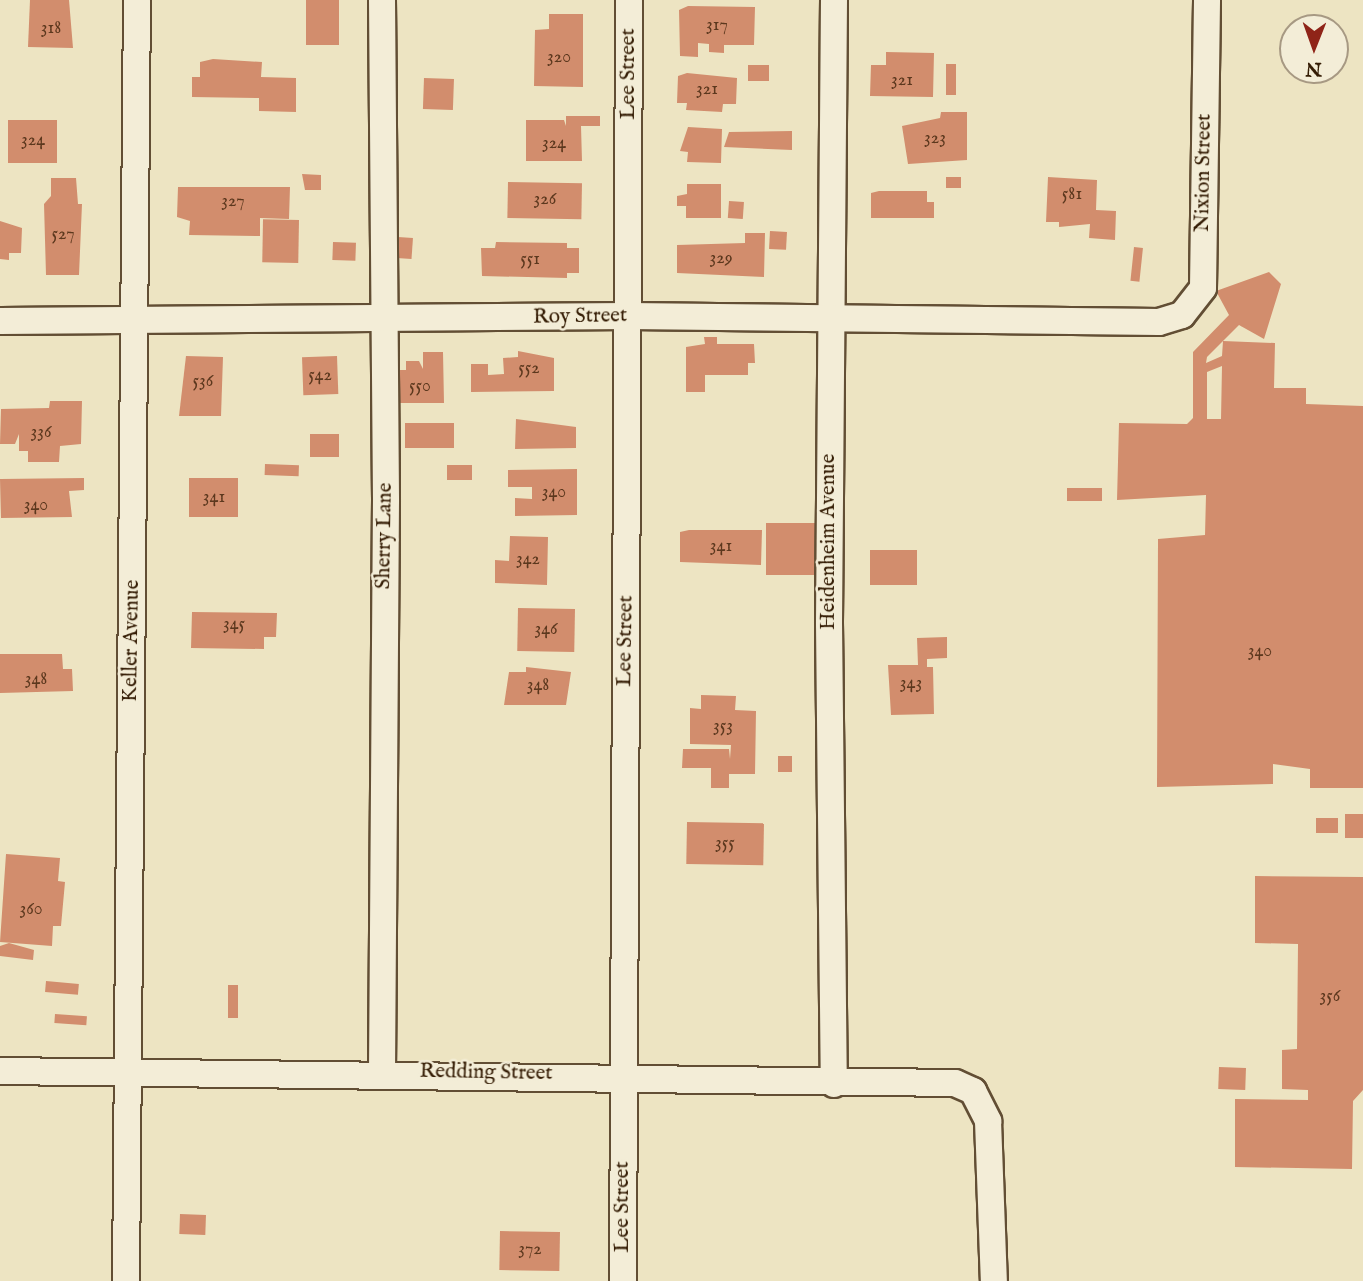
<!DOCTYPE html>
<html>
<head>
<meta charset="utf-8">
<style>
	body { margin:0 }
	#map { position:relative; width:1363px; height:1281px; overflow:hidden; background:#ede4c2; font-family:"IM FELL English",serif }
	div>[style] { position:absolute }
	.building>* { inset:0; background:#d28d6d; transform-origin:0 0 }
	.roads { filter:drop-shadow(2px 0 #624e34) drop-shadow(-2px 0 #624e34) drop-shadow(0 2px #624e34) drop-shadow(0 -2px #624e34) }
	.minor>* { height:26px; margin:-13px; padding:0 13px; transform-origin:13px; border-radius:13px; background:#f3edd7 }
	span { translate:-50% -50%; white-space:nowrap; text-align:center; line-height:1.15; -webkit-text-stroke:5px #f3edd7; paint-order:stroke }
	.number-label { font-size:18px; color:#5c381e }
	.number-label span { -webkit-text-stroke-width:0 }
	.street-label { font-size:21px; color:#341c04 }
	.north { position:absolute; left:1279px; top:14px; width:70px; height:70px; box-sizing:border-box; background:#f3edd7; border:2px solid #a79983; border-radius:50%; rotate:181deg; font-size:19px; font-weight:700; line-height:28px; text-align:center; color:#341c04 }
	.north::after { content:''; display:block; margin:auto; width:24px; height:32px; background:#8f2418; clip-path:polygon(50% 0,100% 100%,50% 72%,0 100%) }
</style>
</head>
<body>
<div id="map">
	<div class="building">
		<i style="clip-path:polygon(30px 0,69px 0,73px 48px,28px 47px)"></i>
		<i style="left:306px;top:0;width:33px;height:45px"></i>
		<i style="clip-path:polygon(688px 6px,755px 7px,754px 45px,724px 45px,724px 53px,709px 52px,709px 44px,698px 43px,698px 57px,680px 56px,679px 10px)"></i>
		<i style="clip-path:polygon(549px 14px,583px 14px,583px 87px,534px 86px,535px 30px,549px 29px)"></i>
		<i style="clip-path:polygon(886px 52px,934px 53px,933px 97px,870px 96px,871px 65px,886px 65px)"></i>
		<i style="clip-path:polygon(213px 59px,262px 62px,261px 77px,296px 78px,296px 112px,259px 111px,259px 98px,192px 97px,192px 77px,200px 77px,200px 62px)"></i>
		<i style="left:946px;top:64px;width:10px;height:31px"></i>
		<i style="left:748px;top:65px;width:21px;height:16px"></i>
		<i style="clip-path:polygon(687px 73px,737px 78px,736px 104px,723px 104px,722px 112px,686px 110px,687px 103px,677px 103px,678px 76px)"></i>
		<i style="left:424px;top:78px;width:30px;height:31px;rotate:2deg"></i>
		<i style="clip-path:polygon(941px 112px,967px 112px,967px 160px,908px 164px,902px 126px,940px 118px)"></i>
		<i style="clip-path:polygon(566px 116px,600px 116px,600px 126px,581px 126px,582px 161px,526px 161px,526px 120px,564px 120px,566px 126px)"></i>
		<i style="left:8px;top:120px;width:49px;height:43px"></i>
		<i style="clip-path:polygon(688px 127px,722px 129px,721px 163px,687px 162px,688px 152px,680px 151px)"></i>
		<i style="clip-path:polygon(792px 131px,792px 150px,724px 147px,729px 132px)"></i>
		<i style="clip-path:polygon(302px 174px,321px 175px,321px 190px,305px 190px)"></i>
		<i style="left:946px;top:177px;width:15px;height:11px"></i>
		<i style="clip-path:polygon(1048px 177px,1097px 180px,1096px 210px,1116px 211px,1115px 240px,1089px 238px,1090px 224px,1059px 227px,1059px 222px,1046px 222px)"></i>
		<i style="clip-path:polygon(51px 178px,76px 178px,78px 204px,82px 204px,79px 275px,46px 275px,44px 204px,51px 196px)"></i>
		<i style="left:508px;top:182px;width:74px;height:36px;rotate:1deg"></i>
		<i style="clip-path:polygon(687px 184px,721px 184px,721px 218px,686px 218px,686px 206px,677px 206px,677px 196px,687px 194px)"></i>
		<i style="clip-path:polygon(178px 187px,290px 187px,289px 219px,260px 218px,260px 236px,189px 235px,190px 221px,177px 217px)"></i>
		<i style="clip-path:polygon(879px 191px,927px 191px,927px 202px,934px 202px,934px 218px,871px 218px,871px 193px)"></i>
		<i style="left:729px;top:201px;width:15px;height:17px;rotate:4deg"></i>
		<i style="left:299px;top:220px;width:43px;height:36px;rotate:91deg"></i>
		<i style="clip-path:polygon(0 221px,22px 228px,21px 253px,9px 253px,9px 260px,0 259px)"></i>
		<i style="left:770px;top:231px;width:17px;height:18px;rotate:3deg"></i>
		<i style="clip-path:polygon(745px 233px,765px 233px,764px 277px,677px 273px,677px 245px,745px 243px)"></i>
		<i style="left:398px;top:237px;width:15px;height:21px;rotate:4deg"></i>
		<i style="left:333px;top:242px;width:23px;height:18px;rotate:2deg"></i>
		<i style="clip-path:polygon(496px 242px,567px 243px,567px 248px,579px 248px,579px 273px,567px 273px,567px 278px,482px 276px,481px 248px,495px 248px)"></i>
		<i style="left:1134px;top:247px;width:9px;height:34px;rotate:6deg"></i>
		<i style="clip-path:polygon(evenodd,1269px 272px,1281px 284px,1264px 339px,1239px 325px,1223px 341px,1275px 343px,1274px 388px,1306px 388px,1306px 404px,1363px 406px,1363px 788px,1310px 788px,1310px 769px,1273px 764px,1273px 784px,1157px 787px,1158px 539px,1205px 535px,1206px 495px,1117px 500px,1119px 423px,1187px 424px,1193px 418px,1193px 352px,1229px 315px,1216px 291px,1269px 272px,1223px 341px,1222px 356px,1206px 363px,1207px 357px,1223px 341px,1269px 272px,1222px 366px,1221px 419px,1207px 419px,1207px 372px,1222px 366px)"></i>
		<i style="clip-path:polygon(704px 337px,717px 337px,717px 344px,754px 344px,755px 363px,748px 363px,748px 375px,705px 375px,705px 392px,686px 392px,686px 347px,705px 344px)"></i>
		<i style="clip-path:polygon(518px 351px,554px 358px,554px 391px,471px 392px,471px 364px,488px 364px,488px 375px,504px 374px,503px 358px,518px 357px)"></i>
		<i style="clip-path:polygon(423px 352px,443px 352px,444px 403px,396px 403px,396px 370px,406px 370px,406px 361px,419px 361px,423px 369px)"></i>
		<i style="clip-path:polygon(186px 356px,223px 357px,221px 416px,179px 416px)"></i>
		<i style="left:337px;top:356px;width:38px;height:35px;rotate:88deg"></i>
		<i style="clip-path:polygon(50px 401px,82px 401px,81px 444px,60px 446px,59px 462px,28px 462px,28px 451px,19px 451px,19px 434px,15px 444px,0 444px,1px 409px,49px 408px)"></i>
		<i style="clip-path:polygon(516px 419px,576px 427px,576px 448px,515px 449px)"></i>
		<i style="left:405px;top:423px;width:49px;height:25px"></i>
		<i style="left:310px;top:434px;width:29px;height:23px"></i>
		<i style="left:265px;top:464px;width:34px;height:11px;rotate:2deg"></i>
		<i style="left:447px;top:465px;width:25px;height:15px"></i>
		<i style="clip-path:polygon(577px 469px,577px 515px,515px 516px,515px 498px,532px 499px,532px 487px,508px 487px,508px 470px)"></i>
		<i style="clip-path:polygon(84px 478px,84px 490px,69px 491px,72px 517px,1px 518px,0 479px)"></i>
		<i style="left:189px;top:478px;width:49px;height:39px"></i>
		<i style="left:1067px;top:488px;width:35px;height:13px"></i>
		<i style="left:766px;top:523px;width:49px;height:52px"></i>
		<i style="clip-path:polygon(689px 530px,762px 530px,761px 565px,680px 562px,680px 532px)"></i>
		<i style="clip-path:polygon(510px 536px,548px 537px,547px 585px,495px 583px,495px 560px,509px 561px)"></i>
		<i style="left:870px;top:550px;width:47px;height:35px"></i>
		<i style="left:518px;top:608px;width:57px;height:43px;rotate:1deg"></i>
		<i style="clip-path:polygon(192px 612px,277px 613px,276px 637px,264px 637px,264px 649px,191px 648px)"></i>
		<i style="clip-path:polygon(947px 637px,947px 658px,927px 659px,927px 667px,933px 667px,934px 714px,891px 715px,888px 665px,918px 665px,917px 638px)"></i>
		<i style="clip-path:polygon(0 654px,62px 654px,63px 669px,72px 669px,73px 691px,0 693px)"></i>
		<i style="clip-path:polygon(526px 667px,571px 672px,566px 705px,504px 705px,509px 672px,526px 672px)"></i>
		<i style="clip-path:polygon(701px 695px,736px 696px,735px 710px,756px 711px,755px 774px,729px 774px,729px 788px,711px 788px,711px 768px,682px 768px,683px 749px,729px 749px,730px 759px,731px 745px,690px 744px,690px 708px,701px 709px)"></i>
		<i style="left:778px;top:756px;width:14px;height:16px"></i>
		<i style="left:1345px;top:814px;width:18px;height:24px"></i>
		<i style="left:1316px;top:818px;width:22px;height:15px"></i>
		<i style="left:687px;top:822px;width:77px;height:42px;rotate:1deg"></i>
		<i style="clip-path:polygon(6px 854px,60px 858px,58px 881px,65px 882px,61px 926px,53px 926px,52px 946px,0 942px)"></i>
		<i style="clip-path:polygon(1255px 876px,1363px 877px,1363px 1090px,1353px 1101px,1352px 1169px,1235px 1167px,1235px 1099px,1308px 1100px,1308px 1090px,1282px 1089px,1282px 1050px,1297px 1049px,1298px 944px,1255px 943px)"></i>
		<i style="clip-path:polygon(9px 943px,34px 950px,33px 960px,0 956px,0 946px)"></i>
		<i style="left:46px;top:981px;width:33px;height:11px;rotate:5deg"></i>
		<i style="left:228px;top:985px;width:10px;height:33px"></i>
		<i style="left:55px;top:1014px;width:32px;height:9px;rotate:4deg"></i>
		<i style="left:1219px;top:1067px;width:27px;height:22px;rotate:2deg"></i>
		<i style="left:180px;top:1214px;width:26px;height:20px;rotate:2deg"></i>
		<i style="left:500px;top:1231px;width:60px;height:39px;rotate:1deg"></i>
	</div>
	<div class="roads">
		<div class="minor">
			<i style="left:382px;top:0;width:500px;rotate:89.54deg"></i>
			<i style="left:386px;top:500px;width:572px;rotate:90.4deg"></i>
			<i style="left:834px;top:0;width:623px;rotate:90.46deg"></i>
			<i style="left:829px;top:623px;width:461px;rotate:89.4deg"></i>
			<i style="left:0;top:321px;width:629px;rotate:-0.46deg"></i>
			<i style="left:629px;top:316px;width:530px;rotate:0.65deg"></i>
			<i style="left:1159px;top:322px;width:24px;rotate:-17deg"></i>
			<i style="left:1182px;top:315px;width:34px;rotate:-52deg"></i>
			<i style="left:1203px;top:288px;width:288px;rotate:-89.2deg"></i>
			<i style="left:0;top:1071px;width:955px;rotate:0.72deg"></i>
			<i style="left:955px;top:1083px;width:20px;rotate:24deg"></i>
			<i style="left:973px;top:1091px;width:34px;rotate:63deg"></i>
			<i style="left:988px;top:1121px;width:160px;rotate:87.9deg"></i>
			<i style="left:126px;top:1281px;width:1281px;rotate:-89.51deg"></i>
			<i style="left:623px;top:1281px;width:1281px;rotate:-89.73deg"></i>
		</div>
	</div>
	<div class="number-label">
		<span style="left:717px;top:26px">317</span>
		<span style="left:51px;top:29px">318</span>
		<span style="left:559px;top:58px">320</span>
		<span style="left:902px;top:81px">321</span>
		<span style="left:707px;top:90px">321</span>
		<span style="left:935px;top:139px">323</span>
		<span style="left:33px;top:141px">324</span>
		<span style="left:554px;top:144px">324</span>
		<span style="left:1072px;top:195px">581</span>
		<span style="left:545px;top:200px">326</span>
		<span style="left:233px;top:202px">327</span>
		<span style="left:63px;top:235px">527</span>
		<span style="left:721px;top:259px">329</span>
		<span style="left:530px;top:260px">551</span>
		<span style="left:529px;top:369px">552</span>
		<span style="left:320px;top:376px">542</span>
		<span style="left:203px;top:382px">536</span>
		<span style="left:420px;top:387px">550</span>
		<span style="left:41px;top:433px">336</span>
		<span style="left:554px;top:493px">340</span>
		<span style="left:214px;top:498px">341</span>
		<span style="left:36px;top:506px">340</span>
		<span style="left:721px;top:547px">341</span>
		<span style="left:528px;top:560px">342</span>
		<span style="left:234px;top:625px">345</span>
		<span style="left:546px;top:630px">346</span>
		<span style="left:1260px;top:652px">340</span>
		<span style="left:36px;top:680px">348</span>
		<span style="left:911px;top:684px">343</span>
		<span style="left:538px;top:686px">348</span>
		<span style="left:723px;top:727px">353</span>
		<span style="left:725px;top:844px">355</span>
		<span style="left:31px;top:910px">360</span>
		<span style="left:1330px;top:997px">356</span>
		<span style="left:530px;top:1250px">372</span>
	</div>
	<div class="street-label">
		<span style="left:629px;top:74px;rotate:-90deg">Lee Street</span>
		<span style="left:1204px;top:173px;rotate:-89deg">Nixion Street</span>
		<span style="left:580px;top:317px;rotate:-1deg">Roy Street</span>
		<span style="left:385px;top:536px;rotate:-89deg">Sherry Lane</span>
		<span style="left:829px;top:542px;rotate:-90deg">Heidenheim Avenue</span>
		<span style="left:132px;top:641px;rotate:-89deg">Keller Avenue</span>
		<span style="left:626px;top:641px;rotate:-89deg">Lee Street</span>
		<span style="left:486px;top:1073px;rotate:1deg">Redding Street</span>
		<span style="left:623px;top:1207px;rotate:-90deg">Lee Street</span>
	</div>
	<div class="north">N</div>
</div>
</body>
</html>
